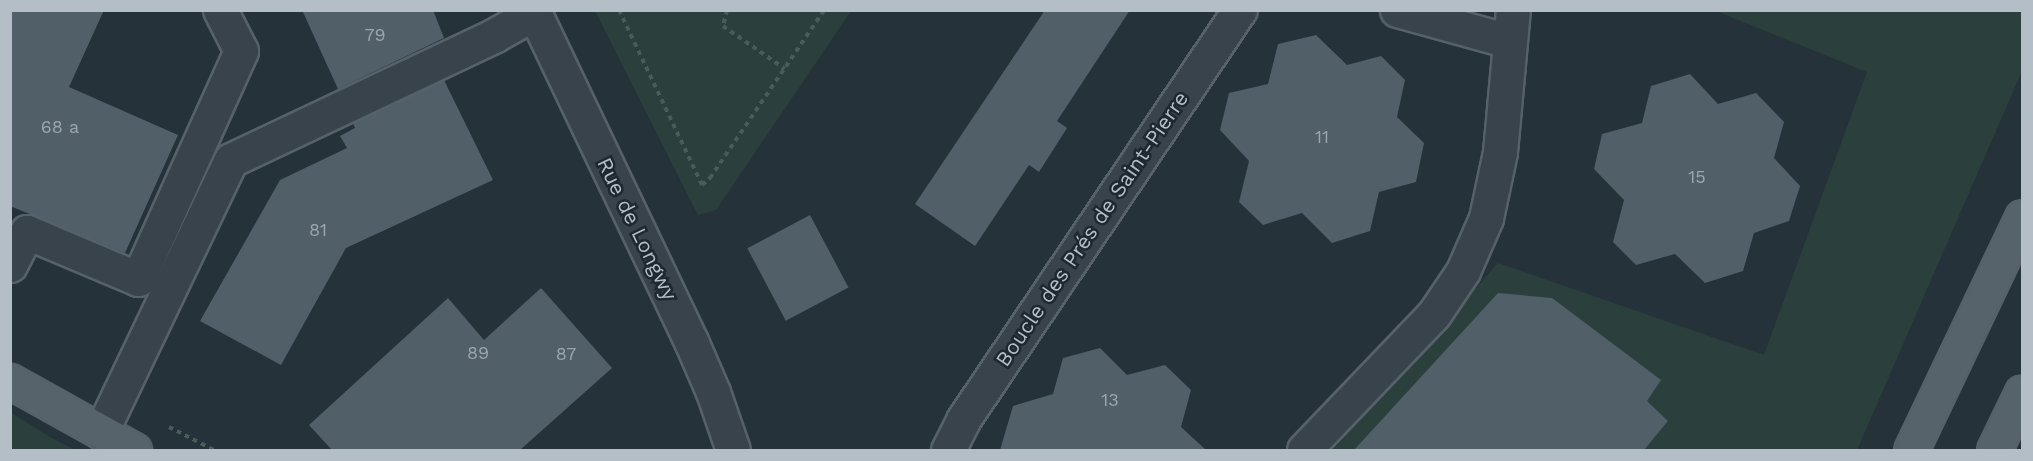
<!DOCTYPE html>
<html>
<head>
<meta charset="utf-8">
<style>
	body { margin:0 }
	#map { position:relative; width:2033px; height:461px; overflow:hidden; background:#25323a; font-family:"Work Sans",sans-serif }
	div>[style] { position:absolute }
	.green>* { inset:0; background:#2b403d }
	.building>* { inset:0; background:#505f68; transform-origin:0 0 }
	.path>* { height:4px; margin-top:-2px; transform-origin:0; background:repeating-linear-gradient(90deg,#485c5a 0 4.5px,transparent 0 9px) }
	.roads { filter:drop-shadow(2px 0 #566169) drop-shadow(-2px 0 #566169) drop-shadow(0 2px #566169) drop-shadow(0 -2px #566169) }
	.minor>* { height:33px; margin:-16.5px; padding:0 16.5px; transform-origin:16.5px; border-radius:16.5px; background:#38434b }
	.major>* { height:33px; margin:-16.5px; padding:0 16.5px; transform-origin:16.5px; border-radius:16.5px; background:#56636b }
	span { translate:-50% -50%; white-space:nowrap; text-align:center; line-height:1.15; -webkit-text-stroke:5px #1d2830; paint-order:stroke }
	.number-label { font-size:18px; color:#9ba6ae }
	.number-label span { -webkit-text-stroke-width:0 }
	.street-label { font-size:21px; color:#b4bec6 }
	.frame { position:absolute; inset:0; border:12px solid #b4bec6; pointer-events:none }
</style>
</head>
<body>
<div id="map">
	<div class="green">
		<i style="clip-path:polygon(595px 11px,851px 11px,716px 210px,698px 215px)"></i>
		<i style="clip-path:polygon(1716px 11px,2022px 11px,2022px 71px,1857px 450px,1333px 450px,1498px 263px,1764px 355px,1867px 72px)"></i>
		<i style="clip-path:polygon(10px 412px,50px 437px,75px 450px,15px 450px,11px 448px)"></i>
	</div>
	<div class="building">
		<i style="clip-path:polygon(10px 10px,104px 10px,69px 87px,178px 135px,125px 253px,10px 206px)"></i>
		<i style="clip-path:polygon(302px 10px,433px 10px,444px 38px,338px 89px)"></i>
		<i style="clip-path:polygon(1045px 10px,1130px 10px,1057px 121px,1067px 128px,1039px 172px,1029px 165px,975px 246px,915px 204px)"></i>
		<i style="clip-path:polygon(1316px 35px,1347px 65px,1381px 56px,1405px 80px,1397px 117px,1424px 143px,1416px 182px,1379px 192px,1370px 231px,1332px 243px,1302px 213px,1263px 225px,1239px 202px,1249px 161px,1220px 130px,1229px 93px,1268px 84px,1278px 44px)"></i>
		<i style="clip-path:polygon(1690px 74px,1718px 104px,1756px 93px,1784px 122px,1774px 158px,1800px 186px,1789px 221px,1754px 233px,1743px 271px,1705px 283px,1675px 254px,1636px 265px,1613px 242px,1624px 200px,1594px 169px,1602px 134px,1642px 123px,1651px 86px)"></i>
		<i style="clip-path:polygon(444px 80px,493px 180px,346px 248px,281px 365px,200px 321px,280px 180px,347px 148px,340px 136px,355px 128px,353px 123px)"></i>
		<i style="left:810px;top:215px;width:82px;height:71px;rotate:62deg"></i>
		<i style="clip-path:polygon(541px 288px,612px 368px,520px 450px,332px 450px,309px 425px,448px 298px,484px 340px)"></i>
		<i style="clip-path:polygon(1498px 293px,1552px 298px,1661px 380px,1647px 401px,1668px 421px,1644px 450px,1354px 450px)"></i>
		<i style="clip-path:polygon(1100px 348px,1127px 375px,1165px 365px,1191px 390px,1181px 427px,1206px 450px,1000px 450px,1013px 406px,1053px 394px,1063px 358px)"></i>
	</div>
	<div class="path">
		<i style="left:619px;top:10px;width:194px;rotate:64.6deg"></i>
		<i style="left:702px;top:185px;width:11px;rotate:-41deg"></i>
		<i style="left:710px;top:178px;width:203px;rotate:-55.8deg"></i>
		<i style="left:727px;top:10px;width:16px;rotate:104deg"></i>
		<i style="left:723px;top:26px;width:75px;rotate:34.7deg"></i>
		<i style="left:169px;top:427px;width:51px;rotate:27.1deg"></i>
	</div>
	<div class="roads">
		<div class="minor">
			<i style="left:533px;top:10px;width:367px;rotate:64.5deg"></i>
			<i style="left:691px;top:341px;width:56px;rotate:66.7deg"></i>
			<i style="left:713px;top:392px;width:61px;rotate:71deg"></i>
			<i style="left:1397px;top:10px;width:116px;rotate:15.5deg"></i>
			<i style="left:10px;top:265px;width:37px;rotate:-63deg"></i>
			<i style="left:27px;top:232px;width:121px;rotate:22.9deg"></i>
			<i style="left:138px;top:279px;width:250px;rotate:-65.7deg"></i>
			<i style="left:241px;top:51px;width:46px;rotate:-117.1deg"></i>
			<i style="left:101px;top:432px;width:301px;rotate:-64.5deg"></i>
			<i style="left:231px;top:160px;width:292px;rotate:-25.3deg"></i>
			<i style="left:495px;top:35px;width:45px;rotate:-29.4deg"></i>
			<i style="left:948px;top:450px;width:34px;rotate:-63deg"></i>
			<i style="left:963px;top:420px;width:495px;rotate:-56deg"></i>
			<i style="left:1304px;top:450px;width:188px;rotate:-46.3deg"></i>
			<i style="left:1434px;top:314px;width:52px;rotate:-56deg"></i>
			<i style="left:1463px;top:271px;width:58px;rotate:-66.5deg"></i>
			<i style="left:1486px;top:218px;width:67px;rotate:-78deg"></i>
			<i style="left:1500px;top:152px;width:143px;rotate:-84.8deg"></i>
		</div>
		<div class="major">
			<i style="left:10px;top:381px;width:142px;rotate:29.1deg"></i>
			<i style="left:1911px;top:450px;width:258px;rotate:-64.5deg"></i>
			<i style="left:1994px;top:450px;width:64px;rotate:-64.2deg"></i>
		</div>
	</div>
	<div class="number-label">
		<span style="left:375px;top:35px">79</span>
		<span style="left:60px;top:127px">68 a</span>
		<span style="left:1322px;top:137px">11</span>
		<span style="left:1697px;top:177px">15</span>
		<span style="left:318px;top:230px">81</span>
		<span style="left:478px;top:353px">89</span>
		<span style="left:566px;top:354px">87</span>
		<span style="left:1110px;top:400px">13</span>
	</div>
	<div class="street-label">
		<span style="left:637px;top:229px;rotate:64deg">Rue de Longwy</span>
		<span style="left:1092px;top:229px;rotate:-56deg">Boucle des Prés de Saint-Pierre</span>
	</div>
	<div class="frame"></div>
</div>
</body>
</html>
